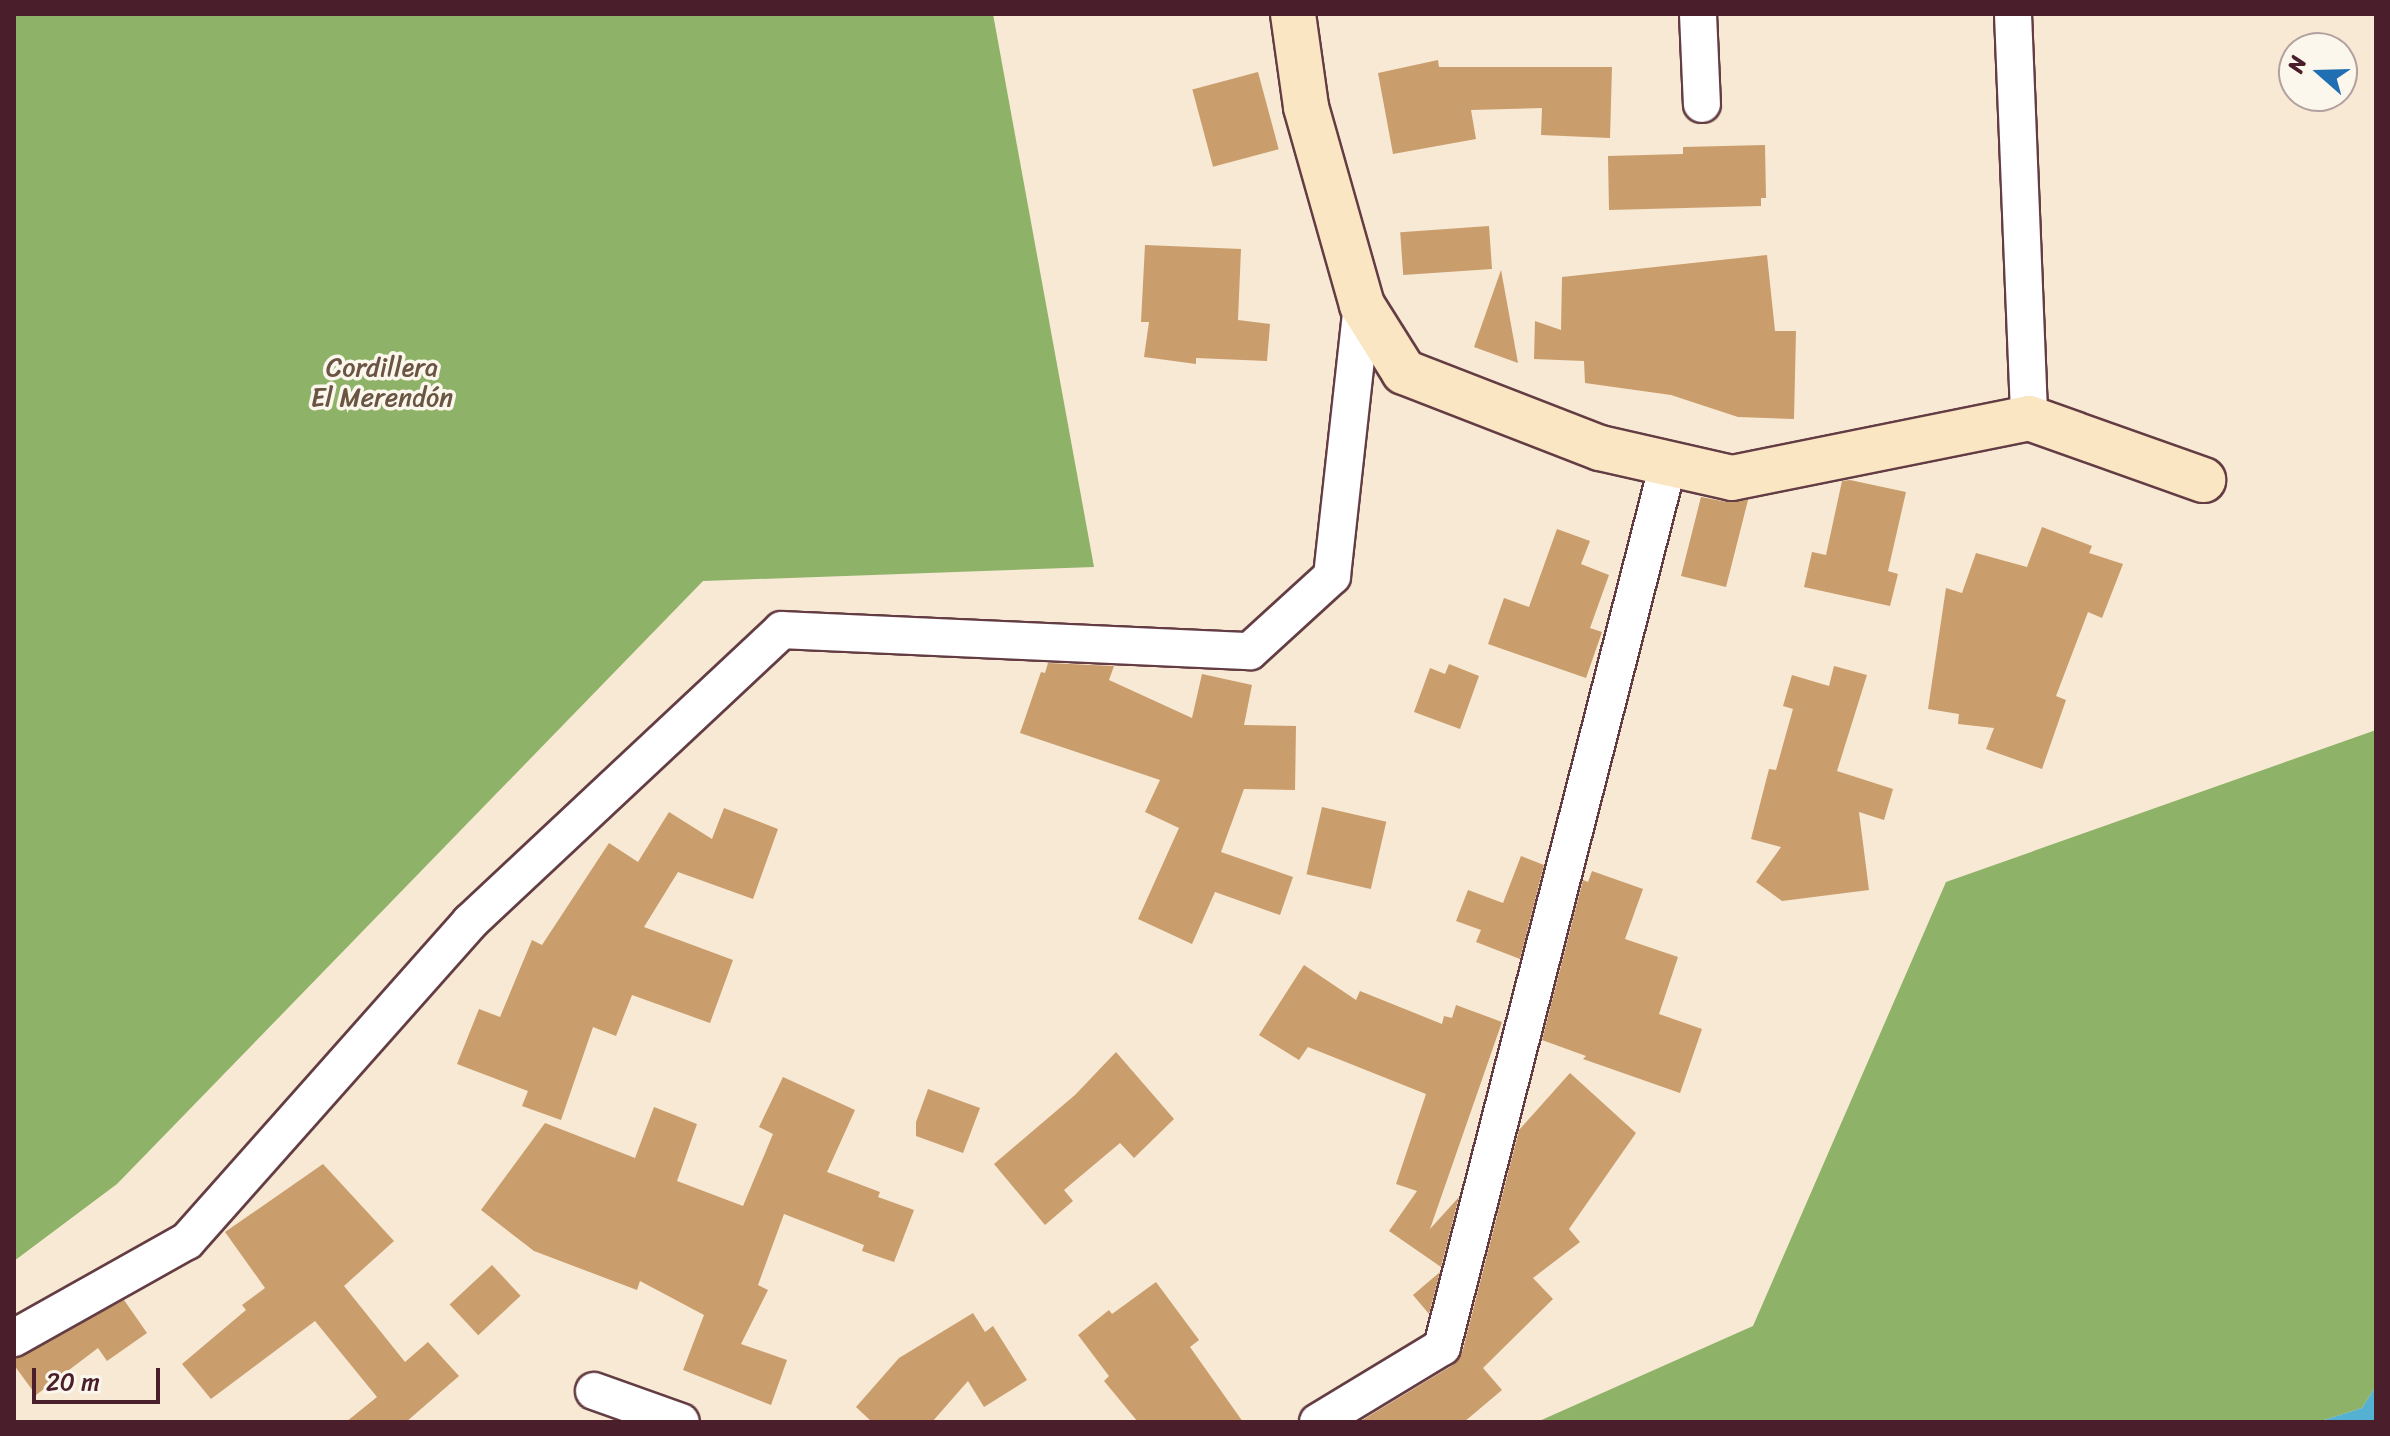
<!DOCTYPE html>
<html>
<head>
<meta charset="utf-8">
<style>
	body { margin:0 }
	#map { position:relative; width:2390px; height:1436px; overflow:hidden; background:#f7e9d4; font-family:Sriracha,sans-serif }
	div>[style] { position:absolute }
	.forest>* { inset:0; background:#8eb267 }
	.water>* { inset:0; background:#54b1d2 }
	.building>* { inset:0; background:#ca9d6d; transform-origin:0 0 }
	.roads { filter:drop-shadow(2px 0 #643d44) drop-shadow(-2px 0 #643d44) drop-shadow(0 2px #643d44) drop-shadow(0 -2px #643d44) }
	.street>* { height:36px; margin:-18px; padding:0 18px; transform-origin:18px; border-radius:18px; background:#fff }
	.secondary>* { height:44px; margin:-22px; padding:0 22px; transform-origin:22px; border-radius:22px; background:#fbe6c4 }
	span { translate:-50% -50%; white-space:nowrap; text-align:center; line-height:1.15; -webkit-text-stroke:7px #fbf7ec; paint-order:stroke }
	.park-label { font-size:26px; color:#6a5442 }
	.frame { position:absolute; inset:0; border:16px solid #4a1f2b; pointer-events:none }
	.north { position:absolute; left:2278px; top:32px; width:80px; height:80px; box-sizing:border-box; background:#fbf7ec; border:2px solid #b4a19f; border-radius:50%; rotate:290deg; font-size:22px; font-weight:700; line-height:32px; text-align:center; color:#4a1f2b }
	.north::after { content:''; display:block; margin:auto; width:28px; height:36px; background:#1f6fb2; clip-path:polygon(50% 0,100% 100%,50% 72%,0 100%) }
	.scale { position:absolute; left:32px; top:1368px; width:128px; height:36px; box-sizing:border-box; border:4px solid #4a1f2b; border-top:0; padding-left:10px; font-size:24px; line-height:28px; white-space:nowrap; color:#4a1f2b; -webkit-text-stroke:6px #fbf7ec; paint-order:stroke }
</style>
</head>
<body>
<div id="map">
	<div class="forest">
		<i style="clip-path:polygon(14px 14px,993px 14px,1094px 567px,703px 581px,117px 1184px,14px 1261px)"></i>
		<i style="clip-path:polygon(2376px 730px,2376px 1386px,2362px 1408px,2318px 1422px,1537px 1422px,1753px 1326px,1946px 882px)"></i>
	</div>
	<div class="water">
		<i style="clip-path:polygon(2376px 1386px,2376px 1422px,2318px 1422px,2362px 1408px)"></i>
	</div>
	<div class="building">
		<i style="clip-path:polygon(1438px 60px,1439px 67px,1612px 67px,1610px 138px,1541px 135px,1542px 108px,1471px 110px,1476px 139px,1393px 154px,1378px 73px)"></i>
		<i style="left:1258px;top:72px;width:80px;height:68px;rotate:75deg"></i>
		<i style="clip-path:polygon(1765px 145px,1766px 198px,1761px 198px,1761px 206px,1609px 210px,1608px 156px,1683px 154px,1683px 147px)"></i>
		<i style="left:1489px;top:226px;width:43px;height:89px;rotate:86deg"></i>
		<i style="clip-path:polygon(1145px 245px,1241px 249px,1238px 320px,1270px 324px,1267px 361px,1196px 358px,1196px 364px,1144px 357px,1149px 322px,1141px 322px)"></i>
		<i style="clip-path:polygon(1767px 255px,1775px 331px,1796px 331px,1794px 419px,1738px 417px,1671px 395px,1585px 383px,1584px 361px,1534px 359px,1535px 321px,1561px 330px,1562px 277px)"></i>
		<i style="clip-path:polygon(1501px 270px,1518px 363px,1474px 347px)"></i>
		<i style="clip-path:polygon(1850px 480px,1906px 492px,1888px 571px,1898px 574px,1890px 606px,1804px 587px,1812px 552px,1826px 555px,1842px 481px)"></i>
		<i style="clip-path:polygon(1701px 497px,1727px 502px,1748px 500px,1726px 587px,1681px 576px)"></i>
		<i style="clip-path:polygon(2042px 527px,2092px 546px,2089px 553px,2123px 564px,2102px 618px,2088px 612px,2056px 696px,2066px 700px,2042px 769px,1986px 749px,1994px 728px,1958px 724px,1959px 714px,1928px 709px,1946px 588px,1962px 593px,1976px 553px,2027px 567px)"></i>
		<i style="clip-path:polygon(1557px 529px,1590px 541px,1581px 564px,1609px 575px,1590px 628px,1602px 632px,1586px 678px,1488px 644px,1504px 598px,1529px 607px)"></i>
		<i style="clip-path:polygon(1048px 663px,1114px 666px,1109px 680px,1192px 718px,1202px 674px,1252px 685px,1244px 725px,1296px 726px,1295px 790px,1244px 789px,1221px 852px,1293px 877px,1280px 915px,1215px 892px,1192px 944px,1138px 919px,1179px 828px,1145px 812px,1160px 780px,1020px 733px,1041px 672px,1045px 673px)"></i>
		<i style="clip-path:polygon(1449px 664px,1479px 676px,1460px 729px,1414px 712px,1430px 668px,1445px 674px)"></i>
		<i style="clip-path:polygon(1834px 666px,1867px 675px,1837px 771px,1893px 789px,1884px 820px,1859px 812px,1869px 890px,1782px 901px,1756px 882px,1781px 847px,1751px 839px,1769px 769px,1776px 770px,1793px 709px,1783px 706px,1792px 675px,1829px 686px)"></i>
		<i style="left:1322px;top:807px;width:66px;height:69px;rotate:13deg"></i>
		<i style="clip-path:polygon(724px 808px,778px 829px,753px 899px,678px 872px,644px 927px,733px 960px,710px 1023px,632px 995px,616px 1036px,593px 1027px,561px 1120px,522px 1106px,528px 1091px,457px 1064px,479px 1009px,500px 1017px,532px 940px,542px 945px,609px 843px,638px 862px,669px 812px,712px 839px)"></i>
		<i style="clip-path:polygon(1521px 856px,1544px 865px,1520px 959px,1476px 942px,1481px 930px,1456px 921px,1468px 890px,1503px 903px)"></i>
		<i style="clip-path:polygon(1592px 871px,1643px 889px,1625px 939px,1678px 957px,1659px 1014px,1702px 1029px,1680px 1093px,1583px 1059px,1586px 1056px,1542px 1040px,1583px 880px,1588px 882px)"></i>
		<i style="clip-path:polygon(1304px 965px,1356px 1000px,1360px 991px,1442px 1024px,1444px 1016px,1452px 1018px,1456px 1005px,1502px 1022px,1430px 1229px,1459px 1197px,1441px 1267px,1389px 1231px,1417px 1191px,1396px 1184px,1426px 1094px,1308px 1047px,1299px 1060px,1259px 1035px)"></i>
		<i style="clip-path:polygon(1116px 1052px,1174px 1119px,1134px 1158px,1120px 1143px,1064px 1190px,1073px 1201px,1045px 1225px,994px 1164px,1075px 1095px)"></i>
		<i style="clip-path:polygon(1570px 1073px,1636px 1133px,1569px 1229px,1580px 1242px,1533px 1278px,1553px 1299px,1483px 1368px,1502px 1390px,1464px 1422px,1359px 1422px,1453px 1365px,1462px 1353px,1519px 1130px)"></i>
		<i style="clip-path:polygon(783px 1077px,855px 1110px,827px 1172px,880px 1192px,878px 1197px,914px 1210px,894px 1262px,862px 1251px,864px 1245px,784px 1214px,758px 1285px,768px 1290px,741px 1344px,787px 1360px,771px 1405px,683px 1370px,704px 1315px,640px 1281px,637px 1290px,534px 1251px,481px 1210px,545px 1123px,635px 1158px,654px 1107px,697px 1124px,677px 1181px,743px 1206px,773px 1134px,759px 1127px)"></i>
		<i style="clip-path:polygon(928px 1089px,980px 1108px,963px 1153px,916px 1136px,916px 1122px)"></i>
		<i style="clip-path:polygon(323px 1164px,394px 1241px,344px 1286px,405px 1362px,428px 1342px,459px 1376px,406px 1422px,346px 1422px,377px 1397px,315px 1321px,211px 1399px,182px 1364px,246px 1310px,242px 1305px,265px 1288px,225px 1232px)"></i>
		<i style="left:492px;top:1265px;width:42px;height:58px;rotate:47deg"></i>
		<i style="clip-path:polygon(1440px 1272px,1429px 1314px,1413px 1295px)"></i>
		<i style="clip-path:polygon(1156px 1282px,1199px 1340px,1190px 1347px,1243px 1422px,1138px 1422px,1104px 1381px,1109px 1376px,1078px 1335px,1109px 1310px,1112px 1314px)"></i>
		<i style="clip-path:polygon(124px 1300px,147px 1333px,107px 1361px,98px 1348px,36px 1395px,14px 1365px,14px 1359px)"></i>
		<i style="clip-path:polygon(973px 1313px,985px 1332px,993px 1326px,1027px 1380px,984px 1407px,968px 1381px,932px 1422px,872px 1422px,856px 1407px,899px 1358px)"></i>
	</div>
	<div class="roads">
		<div class="street">
			<i style="left:1698px;top:14px;width:90px;rotate:87.5deg"></i>
			<i style="left:2013px;top:14px;width:404px;rotate:87.7deg"></i>
			<i style="left:14px;top:1338px;width:198px;rotate:-29.3deg"></i>
			<i style="left:187px;top:1241px;width:426px;rotate:-48.4deg"></i>
			<i style="left:470px;top:922px;width:427px;rotate:-43.1deg"></i>
			<i style="left:782px;top:630px;width:468px;rotate:2.6deg"></i>
			<i style="left:1250px;top:651px;width:111px;rotate:-42.4deg"></i>
			<i style="left:1332px;top:576px;width:273px;rotate:-83.7deg"></i>
			<i style="left:594px;top:1391px;width:92px;rotate:19.6deg"></i>
			<i style="left:1318px;top:1422px;width:145px;rotate:-31.2deg"></i>
			<i style="left:1442px;top:1347px;width:911px;rotate:-75.64deg"></i>
		</div>
		<div class="secondary">
			<i style="left:1293px;top:14px;width:94px;rotate:82deg"></i>
			<i style="left:1306px;top:107px;width:206px;rotate:74.2deg"></i>
			<i style="left:1362px;top:305px;width:79px;rotate:57.9deg"></i>
			<i style="left:1404px;top:372px;width:210px;rotate:21.2deg"></i>
			<i style="left:1600px;top:448px;width:135px;rotate:12.8deg"></i>
			<i style="left:1732px;top:478px;width:303px;rotate:-11.4deg"></i>
			<i style="left:2029px;top:418px;width:185px;rotate:19.6deg"></i>
		</div>
	</div>
	<div class="park-label">
		<span style="left:382px;top:383px">Cordillera<br>El Merendón</span>
	</div>
	<div class="frame"></div>
	<div class="north">N</div>
	<div class="scale">20 m</div>
</div>
</body>
</html>
